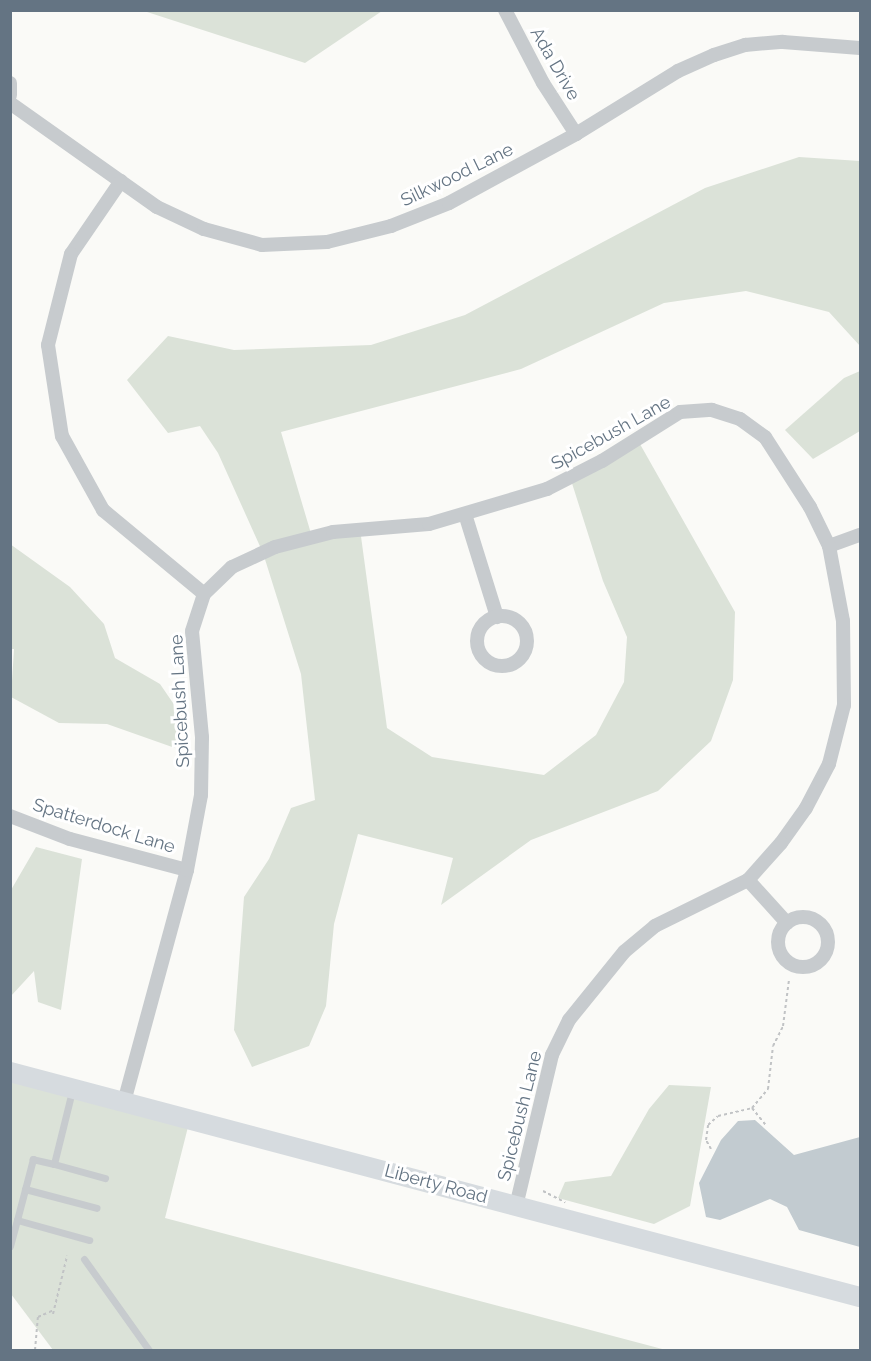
<!DOCTYPE html>
<html>
<head>
<meta charset="utf-8">
<style>
	body { margin:0 }
	#map { position:relative; width:871px; height:1361px; overflow:hidden; background:#fafaf7; font-family:Raleway,sans-serif }
	div>[style] { position:absolute }
	.green>* { inset:0; background:#dbe2d8 }
	.water>* { inset:0; background:#c2cbd0 }
	.path>* { height:2px; margin-top:-1px; transform-origin:0; background:repeating-linear-gradient(90deg,#c1c3c5 0 3px,transparent 0 6px) }
	.lane>* { height:7px; margin:-3.5px; padding:0 3.5px; transform-origin:3.5px; border-radius:3.5px; background:#c7cbce }
	.street>* { height:14px; margin:-7px; padding:0 7px; transform-origin:7px; border-radius:7px; background:#c7cbce }
	.street>.ring { margin:-7px; padding:0; box-sizing:content-box; background:none; border:14px solid #c7cbce; border-radius:50% }
	.secondary>* { height:20px; margin:-10px; padding:0 10px; transform-origin:10px; border-radius:10px; background:#d6dbdf }
	span { translate:-50% -50%; white-space:nowrap; text-align:center; line-height:1.15; -webkit-text-stroke:6px #fff; paint-order:stroke }
	.street-label { font-size:18px; color:#647483 }
	.frame { position:absolute; inset:0; border:12px solid #647483; pointer-events:none }
</style>
</head>
<body>
<div id="map">
	<div class="green">
		<i style="clip-path:polygon(144px 11px,382px 11px,305px 63px)"></i>
		<i style="clip-path:polygon(799px 157px,860px 161px,860px 346px,829px 312px,746px 291px,664px 303px,521px 369px,281px 432px,312px 537px,360px 529px,387px 728px,432px 757px,544px 775px,596px 735px,624px 682px,627px 637px,603px 581px,570px 477px,636px 437px,735px 612px,733px 680px,711px 741px,658px 791px,531px 840px,441px 905px,453px 858px,358px 834px,334px 924px,326px 1006px,309px 1046px,252px 1067px,234px 1030px,244px 897px,269px 859px,291px 808px,315px 800px,301px 674px,263px 553px,218px 453px,200px 426px,168px 433px,127px 380px,168px 336px,234px 350px,371px 345px,465px 315px,705px 188px)"></i>
		<i style="clip-path:polygon(860px 371px,860px 431px,813px 459px,785px 430px,844px 378px)"></i>
		<i style="clip-path:polygon(10px 544px,70px 587px,104px 624px,115px 658px,160px 684px,186px 722px,175px 748px,107px 724px,59px 723px,11px 697px,14px 649px,10px 649px)"></i>
		<i style="clip-path:polygon(36px 847px,82px 859px,61px 1010px,38px 1002px,34px 971px,11px 996px,11px 890px)"></i>
		<i style="clip-path:polygon(11px 1072px,190px 1119px,165px 1218px,666px 1350px,53px 1350px,11px 1294px)"></i>
		<i style="clip-path:polygon(669px 1085px,711px 1087px,690px 1206px,654px 1224px,558px 1198px,565px 1182px,611px 1176px,649px 1109px)"></i>
	</div>
	<div class="water">
		<i style="clip-path:polygon(755px 1120px,794px 1155px,860px 1137px,860px 1247px,799px 1230px,787px 1207px,770px 1199px,720px 1220px,706px 1217px,699px 1183px,721px 1140px,738px 1121px)"></i>
	</div>
	<div class="path">
		<i style="left:752px;top:1108px;width:25px;rotate:-50deg"></i>
		<i style="left:768px;top:1089px;width:43px;rotate:-83.4deg"></i>
		<i style="left:773px;top:1046px;width:22px;rotate:-63deg"></i>
		<i style="left:783px;top:1026px;width:46px;rotate:-82.6deg"></i>
		<i style="left:711px;top:1149px;width:10px;rotate:-119deg"></i>
		<i style="left:706px;top:1140px;width:15px;rotate:-82deg"></i>
		<i style="left:708px;top:1125px;width:13px;rotate:-42deg"></i>
		<i style="left:718px;top:1116px;width:35px;rotate:-13deg"></i>
		<i style="left:752px;top:1108px;width:22px;rotate:51deg"></i>
		<i style="left:543px;top:1191px;width:25px;rotate:27deg"></i>
		<i style="left:53px;top:1314px;width:60px;rotate:-76.4deg"></i>
		<i style="left:35px;top:1350px;width:33px;rotate:-85deg"></i>
		<i style="left:38px;top:1317px;width:17px;rotate:-24deg"></i>
	</div>
	<div class="lane">
		<i style="left:72px;top:1091px;width:75px;rotate:103.9deg"></i>
		<i style="left:54px;top:1164px;width:53px;rotate:15.4deg"></i>
		<i style="left:54px;top:1164px;width:22px;rotate:-167deg"></i>
		<i style="left:33px;top:1159px;width:63px;rotate:104.7deg"></i>
		<i style="left:17px;top:1220px;width:75px;rotate:15.5deg"></i>
		<i style="left:25px;top:1189px;width:74px;rotate:14.8deg"></i>
		<i style="left:10px;top:1246px;width:27px;rotate:-75deg"></i>
		<i style="left:84px;top:1259px;width:112px;rotate:54.5deg"></i>
	</div>
	<div class="street">
		<i style="left:505px;top:10px;width:82px;rotate:62.5deg"></i>
		<i style="left:543px;top:83px;width:61px;rotate:57.1deg"></i>
		<i style="left:10px;top:83px;width:12px;rotate:90deg"></i>
		<i style="left:10px;top:103px;width:180px;rotate:35.3deg"></i>
		<i style="left:157px;top:207px;width:52px;rotate:25.1deg"></i>
		<i style="left:204px;top:229px;width:60px;rotate:15.4deg"></i>
		<i style="left:262px;top:245px;width:65px;rotate:-2.6deg"></i>
		<i style="left:327px;top:242px;width:66px;rotate:-14deg"></i>
		<i style="left:391px;top:226px;width:62px;rotate:-21.6deg"></i>
		<i style="left:449px;top:203px;width:145px;rotate:-28.5deg"></i>
		<i style="left:576px;top:134px;width:120px;rotate:-31.7deg"></i>
		<i style="left:678px;top:71px;width:39px;rotate:-24deg"></i>
		<i style="left:714px;top:55px;width:33px;rotate:-18deg"></i>
		<i style="left:745px;top:45px;width:38px;rotate:-5deg"></i>
		<i style="left:783px;top:42px;width:77px;rotate:4.5deg"></i>
		<i style="left:121px;top:181px;width:88px;rotate:124.4deg"></i>
		<i style="left:71px;top:254px;width:94px;rotate:104.2deg"></i>
		<i style="left:48px;top:345px;width:92px;rotate:81.3deg"></i>
		<i style="left:62px;top:436px;width:85px;rotate:61deg"></i>
		<i style="left:103px;top:510px;width:131px;rotate:39.7deg"></i>
		<i style="left:465px;top:514px;width:108px;rotate:72.7deg"></i>
		<i style="left:829px;top:546px;width:33px;rotate:-20deg"></i>
		<i class="ring" style="left:477px;top:616px;width:36px;height:36px"></i>
		<i style="left:10px;top:816px;width:64px;rotate:21deg"></i>
		<i style="left:70px;top:839px;width:121px;rotate:14.8deg"></i>
		<i style="left:748px;top:880px;width:58px;rotate:47.8deg"></i>
		<i class="ring" style="left:778px;top:917px;width:36px;height:36px"></i>
		<i style="left:124px;top:1102px;width:240px;rotate:-74.8deg"></i>
		<i style="left:187px;top:870px;width:76px;rotate:-79.4deg"></i>
		<i style="left:201px;top:795px;width:58px;rotate:-89deg"></i>
		<i style="left:202px;top:737px;width:106px;rotate:-95.4deg"></i>
		<i style="left:192px;top:631px;width:39px;rotate:-72deg"></i>
		<i style="left:204px;top:594px;width:39px;rotate:-44deg"></i>
		<i style="left:232px;top:567px;width:47px;rotate:-24.9deg"></i>
		<i style="left:275px;top:547px;width:60px;rotate:-14.5deg"></i>
		<i style="left:333px;top:532px;width:96px;rotate:-4.8deg"></i>
		<i style="left:429px;top:524px;width:123px;rotate:-16.5deg"></i>
		<i style="left:547px;top:489px;width:62px;rotate:-27deg"></i>
		<i style="left:602px;top:461px;width:92px;rotate:-32.1deg"></i>
		<i style="left:680px;top:412px;width:32px;rotate:-4deg"></i>
		<i style="left:712px;top:410px;width:29px;rotate:18deg"></i>
		<i style="left:740px;top:419px;width:31px;rotate:36deg"></i>
		<i style="left:765px;top:437px;width:83px;rotate:57.3deg"></i>
		<i style="left:810px;top:507px;width:43px;rotate:64deg"></i>
		<i style="left:829px;top:546px;width:76px;rotate:79.4deg"></i>
		<i style="left:843px;top:621px;width:84px;rotate:89.3deg"></i>
		<i style="left:844px;top:705px;width:61px;rotate:104.3deg"></i>
		<i style="left:829px;top:764px;width:50px;rotate:117.6deg"></i>
		<i style="left:806px;top:808px;width:43px;rotate:125.5deg"></i>
		<i style="left:781px;top:843px;width:50px;rotate:131.7deg"></i>
		<i style="left:748px;top:880px;width:104px;rotate:153.7deg"></i>
		<i style="left:655px;top:926px;width:40px;rotate:140deg"></i>
		<i style="left:624px;top:952px;width:87px;rotate:129deg"></i>
		<i style="left:569px;top:1020px;width:39px;rotate:116deg"></i>
		<i style="left:552px;top:1055px;width:155px;rotate:103.4deg"></i>
	</div>
	<div class="secondary">
		<i style="left:10px;top:1072px;width:879px;rotate:14.83deg"></i>
	</div>
	<div class="street-label">
		<span style="left:555px;top:64px;rotate:60deg">Ada Drive</span>
		<span style="left:457px;top:175px;rotate:-26deg">Silkwood Lane</span>
		<span style="left:611px;top:433px;rotate:-29deg">Spicebush Lane</span>
		<span style="left:180px;top:701px;rotate:-93deg">Spicebush Lane</span>
		<span style="left:104px;top:826px;rotate:17deg">Spatterdock Lane</span>
		<span style="left:520px;top:1116px;rotate:-76deg">Spicebush Lane</span>
		<span style="left:436px;top:1184px;rotate:15deg">Liberty Road</span>
	</div>
	<div class="frame"></div>
</div>
</body>
</html>
